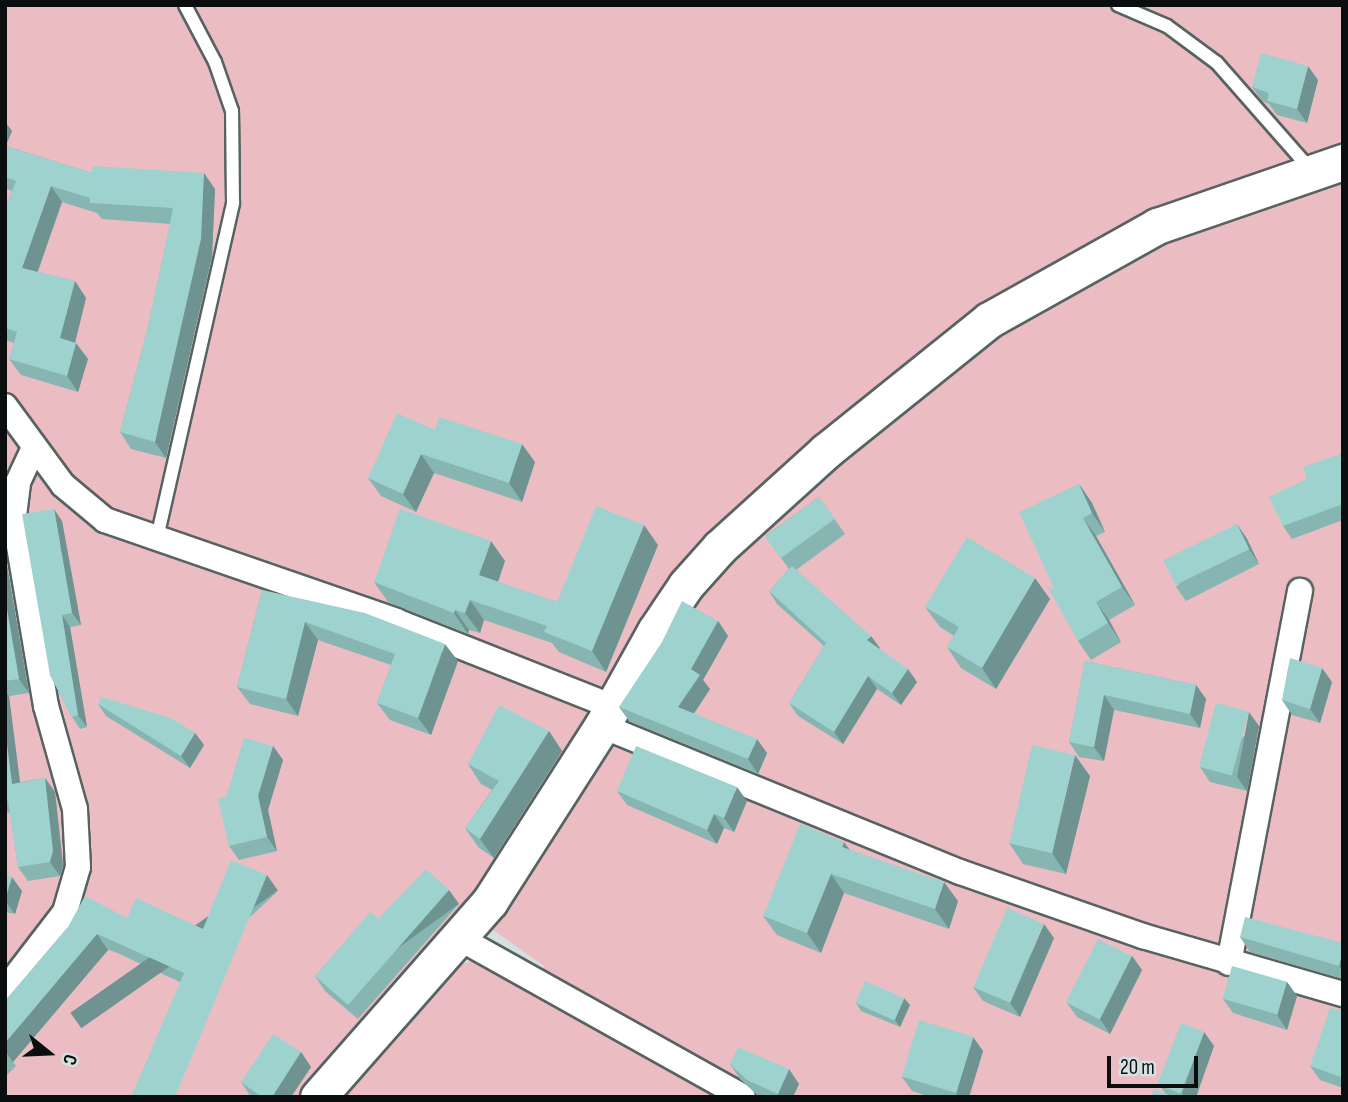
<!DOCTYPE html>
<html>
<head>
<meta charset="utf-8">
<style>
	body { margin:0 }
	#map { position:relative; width:1348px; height:1102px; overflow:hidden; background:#d4e1e0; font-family:"Sofia Sans Condensed",sans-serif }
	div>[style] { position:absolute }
	.green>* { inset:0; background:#ebbdc3 }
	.roads { filter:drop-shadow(2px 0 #576362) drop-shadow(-2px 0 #576362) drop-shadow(0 2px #576362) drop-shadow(0 -2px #576362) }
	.lane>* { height:12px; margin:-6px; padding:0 6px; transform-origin:6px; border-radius:6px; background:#fff }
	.street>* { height:24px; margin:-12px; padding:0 12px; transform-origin:12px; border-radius:12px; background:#fff }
	.secondary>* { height:35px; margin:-17.5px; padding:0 17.5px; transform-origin:17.5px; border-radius:17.5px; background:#fff }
	.wall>* { inset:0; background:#87b5b2 }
	.shaded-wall>* { inset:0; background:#6e9391; transform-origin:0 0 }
	.building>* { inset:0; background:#9dd2cf; transform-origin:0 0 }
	span { translate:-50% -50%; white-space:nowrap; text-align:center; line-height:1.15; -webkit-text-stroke:7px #d4e1e0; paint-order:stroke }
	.frame { position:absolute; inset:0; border:7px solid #0a0e0e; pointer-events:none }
	.north { position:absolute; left:14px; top:1018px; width:70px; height:70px; -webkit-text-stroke:5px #d4e1e0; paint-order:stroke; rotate:108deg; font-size:19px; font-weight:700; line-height:28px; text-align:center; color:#0a0e0e }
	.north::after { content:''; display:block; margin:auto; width:24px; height:32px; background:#0a0e0e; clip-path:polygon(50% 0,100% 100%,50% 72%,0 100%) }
	.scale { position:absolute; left:1107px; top:1056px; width:91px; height:32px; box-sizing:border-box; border:4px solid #0a0e0e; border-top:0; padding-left:9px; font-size:21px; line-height:24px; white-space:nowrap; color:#0a0e0e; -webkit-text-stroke:5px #d4e1e0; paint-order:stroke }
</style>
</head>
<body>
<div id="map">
	<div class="green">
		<i style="clip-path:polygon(evenodd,5px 5px,1343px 5px,1343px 1097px,5px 1097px,5px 5px,545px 829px,493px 930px,544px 966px,536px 982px,492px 959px,429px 968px,545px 829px)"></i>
	</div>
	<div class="roads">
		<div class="lane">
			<i style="left:1118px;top:5px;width:53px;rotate:23.2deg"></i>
			<i style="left:1167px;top:26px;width:62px;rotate:36.5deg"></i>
			<i style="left:1217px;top:63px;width:142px;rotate:48.7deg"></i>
			<i style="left:157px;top:538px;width:344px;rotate:-77.2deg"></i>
			<i style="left:233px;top:203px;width:92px;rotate:-90.6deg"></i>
			<i style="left:232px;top:111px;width:52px;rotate:-109.1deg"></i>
			<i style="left:215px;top:62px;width:64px;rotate:-117.8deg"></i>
		</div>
		<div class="street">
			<i style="left:5px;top:406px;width:98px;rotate:53.7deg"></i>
			<i style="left:63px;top:485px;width:55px;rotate:39.8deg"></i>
			<i style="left:105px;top:520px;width:308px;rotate:19.1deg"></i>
			<i style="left:396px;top:621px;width:233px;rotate:21.6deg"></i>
			<i style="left:602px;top:726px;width:387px;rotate:22.2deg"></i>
			<i style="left:960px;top:872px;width:194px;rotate:19.3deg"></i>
			<i style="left:1143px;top:936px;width:208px;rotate:16.2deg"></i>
			<i style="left:459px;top:938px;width:325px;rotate:29.2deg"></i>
			<i style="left:1229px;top:963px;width:379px;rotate:-79.2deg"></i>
			<i style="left:5px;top:990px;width:98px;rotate:-52.4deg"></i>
			<i style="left:65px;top:912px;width:47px;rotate:-73.9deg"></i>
			<i style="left:78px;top:867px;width:58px;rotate:-93deg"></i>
			<i style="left:75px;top:809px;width:107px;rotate:-105.7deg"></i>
			<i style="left:46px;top:706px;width:193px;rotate:-99.6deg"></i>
			<i style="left:14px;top:516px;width:34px;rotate:-83deg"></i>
			<i style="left:18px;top:482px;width:38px;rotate:-65deg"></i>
		</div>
		<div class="secondary">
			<i style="left:318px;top:1097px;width:261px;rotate:-48.7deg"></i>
			<i style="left:490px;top:901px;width:208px;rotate:-57.4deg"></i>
			<i style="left:602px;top:726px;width:109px;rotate:-60.8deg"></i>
			<i style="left:655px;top:631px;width:55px;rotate:-56deg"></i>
			<i style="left:686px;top:585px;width:51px;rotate:-48.2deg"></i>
			<i style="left:720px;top:547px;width:143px;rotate:-42.2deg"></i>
			<i style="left:826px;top:451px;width:209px;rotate:-38.8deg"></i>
			<i style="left:989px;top:320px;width:193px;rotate:-29.2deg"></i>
			<i style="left:1157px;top:226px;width:197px;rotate:-19deg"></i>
		</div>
	</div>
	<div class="wall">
		<i style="clip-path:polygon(1318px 80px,1307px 123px,1277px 115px,1269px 104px,1262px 101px,1252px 87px)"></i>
		<i style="clip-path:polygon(5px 122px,12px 131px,6px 146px,92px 173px,215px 189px,212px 256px,166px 458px,131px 449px,120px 432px,148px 327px,170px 224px,102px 219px,97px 213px,62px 202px,38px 272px,75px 281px,86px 298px,75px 343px,88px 359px,78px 392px,21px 375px,9px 359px,14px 343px,5px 340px,5px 210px,12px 191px,5px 188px)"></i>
		<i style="clip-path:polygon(435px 430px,535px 462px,522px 502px,434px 473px,416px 512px,381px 496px,368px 478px)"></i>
		<i style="clip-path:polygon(1343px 453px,1343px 520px,1292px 539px,1283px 526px,1307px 479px)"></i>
		<i style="clip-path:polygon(1079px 484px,1092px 503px,1105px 532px,1096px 536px,1135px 605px,1109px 620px,1121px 642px,1091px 660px,1078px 641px)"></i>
		<i style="clip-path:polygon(819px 497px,845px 534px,796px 570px,879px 649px,917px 682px,901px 705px,877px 689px,843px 744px,798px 716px,789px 703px,824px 646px,777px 604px,769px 591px,789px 569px,765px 536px)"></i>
		<i style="clip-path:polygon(62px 521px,81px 625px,70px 627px,87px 727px,80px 729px,72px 717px,50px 675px)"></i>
		<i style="clip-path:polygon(1237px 524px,1247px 539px,1259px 564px,1186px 601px,1176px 587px)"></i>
		<i style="clip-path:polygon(658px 545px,606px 672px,559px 652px,552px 643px,484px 620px,480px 633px,469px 630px,468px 634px,388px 602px,374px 582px,505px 561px,498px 582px,557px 602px)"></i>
		<i style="clip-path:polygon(5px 554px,29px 693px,9px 696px,20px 782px,45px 778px,55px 792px,63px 865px,60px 876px,28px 881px,18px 867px,10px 813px,5px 812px)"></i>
		<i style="clip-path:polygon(262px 590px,458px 661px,431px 735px,390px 720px,377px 703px,391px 665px,318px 640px,298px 716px,250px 704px,237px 687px)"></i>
		<i style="clip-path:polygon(1050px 599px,996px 689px,961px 668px,947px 647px,954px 636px,940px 627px,925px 607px)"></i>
		<i style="clip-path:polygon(718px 621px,728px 636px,703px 680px,710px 689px,694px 714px,767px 753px,758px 774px,629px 721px,619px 707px)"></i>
		<i style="clip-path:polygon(1085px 661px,1196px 685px,1206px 699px,1200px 728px,1114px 710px,1104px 761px,1079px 757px,1069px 742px)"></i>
		<i style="clip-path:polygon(1332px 682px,1320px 723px,1292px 715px,1282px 700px)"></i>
		<i style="clip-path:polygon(98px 704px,195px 733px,204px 745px,190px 768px,106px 716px)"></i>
		<i style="clip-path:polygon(1259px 726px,1247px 791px,1210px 782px,1200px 767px)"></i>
		<i style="clip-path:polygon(549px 731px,562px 751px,494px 858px,479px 848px,465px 828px,492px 790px,481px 784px,468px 764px)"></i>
		<i style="clip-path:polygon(273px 746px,283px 760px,268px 810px,277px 851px,239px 860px,229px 846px,226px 797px)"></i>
		<i style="clip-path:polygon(1090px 776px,1066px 874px,1023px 864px,1009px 843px)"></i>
		<i style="clip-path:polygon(617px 791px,747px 801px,734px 832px,724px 828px,717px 844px,627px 805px)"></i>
		<i style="clip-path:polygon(850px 850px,958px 901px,949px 929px,844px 893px,821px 953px,777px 935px,763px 916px)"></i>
		<i style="clip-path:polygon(5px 875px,22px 891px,15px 914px,5px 912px)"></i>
		<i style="clip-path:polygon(278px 891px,180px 982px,115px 952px,108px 950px,13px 1062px,16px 1066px,5px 1077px,5px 1001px,68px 927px,127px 918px,203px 929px)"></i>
		<i style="clip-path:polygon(459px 904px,358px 1019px,325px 991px,315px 976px,378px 919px)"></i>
		<i style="clip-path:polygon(1240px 937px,1343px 943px,1343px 979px,1250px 952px)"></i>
		<i style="clip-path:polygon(1054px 938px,1020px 1017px,983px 1001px,973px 987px)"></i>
		<i style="clip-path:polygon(1132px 956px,1142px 970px,1110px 1034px,1077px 1017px,1067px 1003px)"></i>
		<i style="clip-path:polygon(1287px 982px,1297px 996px,1287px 1030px,1233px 1013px,1223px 999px)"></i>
		<i style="clip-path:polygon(856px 1003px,910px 1005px,900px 1027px,861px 1011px)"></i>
		<i style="clip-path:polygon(1343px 1011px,1343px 1088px,1320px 1080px,1310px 1066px)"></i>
		<i style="clip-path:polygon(1204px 1032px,1214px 1046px,1196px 1097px,1151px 1097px,1165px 1093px,1159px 1085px)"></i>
		<i style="clip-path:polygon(973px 1037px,983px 1051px,969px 1097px,930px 1097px,912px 1091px,902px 1077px)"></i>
		<i style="clip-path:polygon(301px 1052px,311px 1067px,291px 1097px,251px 1097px,241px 1082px)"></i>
		<i style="clip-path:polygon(730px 1064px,799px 1084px,793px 1097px,762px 1097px,757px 1095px,740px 1079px)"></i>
	</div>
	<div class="shaded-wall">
		<i style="clip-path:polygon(1308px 66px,1318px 80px,1307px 123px,1297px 109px)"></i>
		<i style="clip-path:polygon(5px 122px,12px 131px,5px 147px)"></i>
		<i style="clip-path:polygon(204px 173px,215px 189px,212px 256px,166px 458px,155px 442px)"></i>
		<i style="clip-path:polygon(51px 186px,62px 202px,33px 284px,22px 268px)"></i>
		<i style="clip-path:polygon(75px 281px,86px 298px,72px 355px,60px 338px)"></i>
		<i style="clip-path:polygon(76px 343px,88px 359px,78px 392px,67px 376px)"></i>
		<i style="clip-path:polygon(522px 444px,535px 462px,522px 502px,509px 483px)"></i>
		<i style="clip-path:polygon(421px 454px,434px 473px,416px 512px,403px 494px)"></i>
		<i style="clip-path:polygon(1079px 484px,1092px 503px,1105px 532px,1092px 513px)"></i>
		<i style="clip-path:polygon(54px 509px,62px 521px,81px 625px,72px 613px)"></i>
		<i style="clip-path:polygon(1083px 518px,1096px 536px,1135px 605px,1122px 587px)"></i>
		<i style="clip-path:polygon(1237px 524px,1247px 539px,1259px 564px,1249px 549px)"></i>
		<i style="clip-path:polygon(644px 525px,658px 545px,606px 672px,592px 651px)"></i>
		<i style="clip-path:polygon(491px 541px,505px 561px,493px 596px,479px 575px)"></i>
		<i style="clip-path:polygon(5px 554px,29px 693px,19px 679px,5px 598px)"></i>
		<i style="clip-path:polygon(1035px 578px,1050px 599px,996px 689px,982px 668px)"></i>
		<i style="clip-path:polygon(470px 600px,484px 620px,480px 633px,465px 613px)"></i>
		<i style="clip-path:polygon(1096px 602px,1109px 620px,1121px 642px,1108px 623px)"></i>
		<i style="clip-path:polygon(455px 610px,469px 630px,468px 634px,454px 613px)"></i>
		<i style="clip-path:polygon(62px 615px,70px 627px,87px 727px,78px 715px)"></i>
		<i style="clip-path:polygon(718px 621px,728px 636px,703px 680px,710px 689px,688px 722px,678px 707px,691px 669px)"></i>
		<i style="clip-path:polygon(305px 622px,318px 640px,298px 716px,286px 699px)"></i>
		<i style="clip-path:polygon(871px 636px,880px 648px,876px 653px,867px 640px)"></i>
		<i style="clip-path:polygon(445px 644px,458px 661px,431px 735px,418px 718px)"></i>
		<i style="clip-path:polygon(1322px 668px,1332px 682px,1320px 723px,1310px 709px)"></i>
		<i style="clip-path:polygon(908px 669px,917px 682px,901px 705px,892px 693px)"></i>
		<i style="clip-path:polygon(868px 676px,877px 689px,843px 744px,834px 732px)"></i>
		<i style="clip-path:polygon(1196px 685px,1206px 699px,1200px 728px,1190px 714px)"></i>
		<i style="clip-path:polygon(5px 690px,9px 696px,22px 798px,12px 784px,5px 729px)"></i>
		<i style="clip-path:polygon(1104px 695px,1114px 710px,1104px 761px,1094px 747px)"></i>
		<i style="clip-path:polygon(1249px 712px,1259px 726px,1247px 791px,1237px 777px)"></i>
		<i style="clip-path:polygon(549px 731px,562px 751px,494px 858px,480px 839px)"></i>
		<i style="clip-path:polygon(195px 733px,204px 745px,190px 768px,181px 756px)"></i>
		<i style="clip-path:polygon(757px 739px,767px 753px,758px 774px,748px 759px)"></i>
		<i style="clip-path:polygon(273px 746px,283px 760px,268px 810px,277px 851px,267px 837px,258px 796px)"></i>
		<i style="clip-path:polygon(1075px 755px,1090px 776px,1066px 874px,1052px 853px)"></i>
		<i style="clip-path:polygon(45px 778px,55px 792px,63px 865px,60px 876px,50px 862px)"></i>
		<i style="clip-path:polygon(737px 787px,747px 801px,734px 832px,724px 818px)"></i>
		<i style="clip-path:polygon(714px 814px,724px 828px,717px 844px,707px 830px)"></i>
		<i style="clip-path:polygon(844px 842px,858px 861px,842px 847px)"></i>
		<i style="clip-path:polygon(831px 874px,844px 893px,821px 953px,807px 933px)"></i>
		<i style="left:267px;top:875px;width:19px;height:240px;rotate:55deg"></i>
		<i style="clip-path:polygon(12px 877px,22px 891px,15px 914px,5px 901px)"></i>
		<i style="clip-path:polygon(944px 882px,958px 901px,949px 929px,935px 909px)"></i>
		<i style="left:449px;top:890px;width:17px;height:153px;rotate:54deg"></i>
		<i style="clip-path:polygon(1044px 924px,1054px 938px,1020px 1017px,1010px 1003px)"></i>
		<i style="clip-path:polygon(97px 934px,108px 950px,13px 1062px,5px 1051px,5px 1043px)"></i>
		<i style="clip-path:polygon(1343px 950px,1343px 972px,1339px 966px)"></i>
		<i style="clip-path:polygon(1132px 956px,1142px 970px,1110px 1034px,1100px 1019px)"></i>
		<i style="clip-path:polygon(1287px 982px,1297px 996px,1287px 1030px,1277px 1015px)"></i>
		<i style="clip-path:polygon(904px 998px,910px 1005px,900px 1027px,895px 1020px)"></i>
		<i style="clip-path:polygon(1204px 1032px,1214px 1046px,1196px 1097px,1184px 1097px,1182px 1093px)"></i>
		<i style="clip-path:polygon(973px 1037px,983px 1051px,969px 1097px,958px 1097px,956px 1093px)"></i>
		<i style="clip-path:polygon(301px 1052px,311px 1067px,291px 1097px,272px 1097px)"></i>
		<i style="clip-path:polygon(789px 1069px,799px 1084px,793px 1097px,780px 1097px,778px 1094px)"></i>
	</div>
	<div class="building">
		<i style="clip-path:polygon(1261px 53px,1308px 66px,1297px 109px,1267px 101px,1269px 93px,1252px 87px)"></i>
		<i style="clip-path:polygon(5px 146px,92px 173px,93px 166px,204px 173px,201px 239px,155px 442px,120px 432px,148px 327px,173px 208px,90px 203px,90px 198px,51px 186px,22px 268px,75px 281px,60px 338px,76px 343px,67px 376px,9px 359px,17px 332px,5px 328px,5px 210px,16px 181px,5px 177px)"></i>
		<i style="clip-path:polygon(397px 413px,435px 430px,439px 417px,522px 444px,509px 483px,421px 454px,403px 494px,368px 478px)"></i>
		<i style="clip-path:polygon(1343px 453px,1343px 504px,1283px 526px,1269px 497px,1307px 479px,1303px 467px)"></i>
		<i style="clip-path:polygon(1079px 484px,1092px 513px,1083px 518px,1122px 587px,1096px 602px,1108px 623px,1078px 641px,1047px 586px,1055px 590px,1019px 512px)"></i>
		<i style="left:819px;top:497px;width:27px;height:67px;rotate:54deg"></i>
		<i style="clip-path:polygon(596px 506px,644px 525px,592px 651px,544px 632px,547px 626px,470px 600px,465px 613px,455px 610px,454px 613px,374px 582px,400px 509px,491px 541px,479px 575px,557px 602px)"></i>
		<i style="clip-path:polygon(54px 509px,72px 613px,62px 615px,78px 715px,72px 717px,50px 675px,22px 514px)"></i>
		<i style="left:1237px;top:524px;width:28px;height:82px;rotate:64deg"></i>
		<i style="clip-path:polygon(967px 537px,1035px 578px,982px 668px,947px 647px,959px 627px,925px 607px)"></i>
		<i style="clip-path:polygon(792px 566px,871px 636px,867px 640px,908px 669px,892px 693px,868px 676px,834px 732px,789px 703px,826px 643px,769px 591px)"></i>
		<i style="clip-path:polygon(262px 590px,365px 613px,445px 644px,418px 718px,377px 703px,395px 654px,305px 622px,286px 699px,237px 687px)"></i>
		<i style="clip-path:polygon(5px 598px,19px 679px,5px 681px)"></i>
		<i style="clip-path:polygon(682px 601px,718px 621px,691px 669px,700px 675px,678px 707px,757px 739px,748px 759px,619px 707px,662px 642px)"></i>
		<i style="clip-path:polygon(1290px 658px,1322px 668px,1310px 709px,1282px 700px)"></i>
		<i style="clip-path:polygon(1085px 661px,1196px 685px,1190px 714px,1104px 695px,1094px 747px,1069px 742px)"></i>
		<i style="clip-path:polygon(101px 697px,171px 718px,195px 733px,181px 756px,98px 704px)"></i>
		<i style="left:1216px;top:703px;width:34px;height:66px;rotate:15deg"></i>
		<i style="clip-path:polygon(499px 705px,549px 731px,480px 839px,465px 828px,499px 781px,468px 764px)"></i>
		<i style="clip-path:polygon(5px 729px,12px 784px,45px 778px,53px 851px,50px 862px,18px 867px,8px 801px,5px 800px)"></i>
		<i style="clip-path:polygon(244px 738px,273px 746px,258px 796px,267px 837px,229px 846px,218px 799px,226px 797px)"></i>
		<i style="left:1032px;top:745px;width:44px;height:101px;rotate:13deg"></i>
		<i style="clip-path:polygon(636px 746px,737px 787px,724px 818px,714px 814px,707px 830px,617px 791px)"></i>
		<i style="clip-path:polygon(800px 824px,844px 842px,842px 847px,944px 882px,935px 909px,831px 874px,807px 933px,763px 916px)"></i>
		<i style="clip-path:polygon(231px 860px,267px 875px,175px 1097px,131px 1097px,184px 973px,104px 937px,97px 934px,5px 1043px,5px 1001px,68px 927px,85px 896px,127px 918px,136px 898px,203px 929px)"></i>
		<i style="clip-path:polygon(426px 869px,449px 890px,348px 1005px,315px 976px,370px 912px,378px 919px)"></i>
		<i style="clip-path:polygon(5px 875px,12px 877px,5px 899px)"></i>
		<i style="left:1007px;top:908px;width:40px;height:86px;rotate:23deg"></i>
		<i style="clip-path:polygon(1245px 917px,1343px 943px,1343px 950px,1339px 966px,1240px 937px)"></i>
		<i style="left:1098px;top:939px;width:38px;height:71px;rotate:27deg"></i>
		<i style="left:1232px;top:966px;width:57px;height:34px;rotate:16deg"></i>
		<i style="left:865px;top:981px;width:43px;height:24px;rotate:24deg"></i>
		<i style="clip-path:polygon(1330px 1008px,1343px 1011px,1343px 1072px,1341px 1077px,1310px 1066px)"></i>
		<i style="left:919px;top:1020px;width:57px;height:59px;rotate:17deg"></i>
		<i style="left:1181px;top:1023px;width:25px;height:66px;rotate:21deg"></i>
		<i style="clip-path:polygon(273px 1034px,301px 1052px,272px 1097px,262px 1097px,241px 1082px)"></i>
		<i style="clip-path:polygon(738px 1047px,789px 1069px,778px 1094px,747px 1080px,730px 1064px)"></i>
		<i style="clip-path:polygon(1154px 1089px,1174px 1097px,1151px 1097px)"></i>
	</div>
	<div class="frame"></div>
	<div class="north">С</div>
	<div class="scale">20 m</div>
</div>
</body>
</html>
